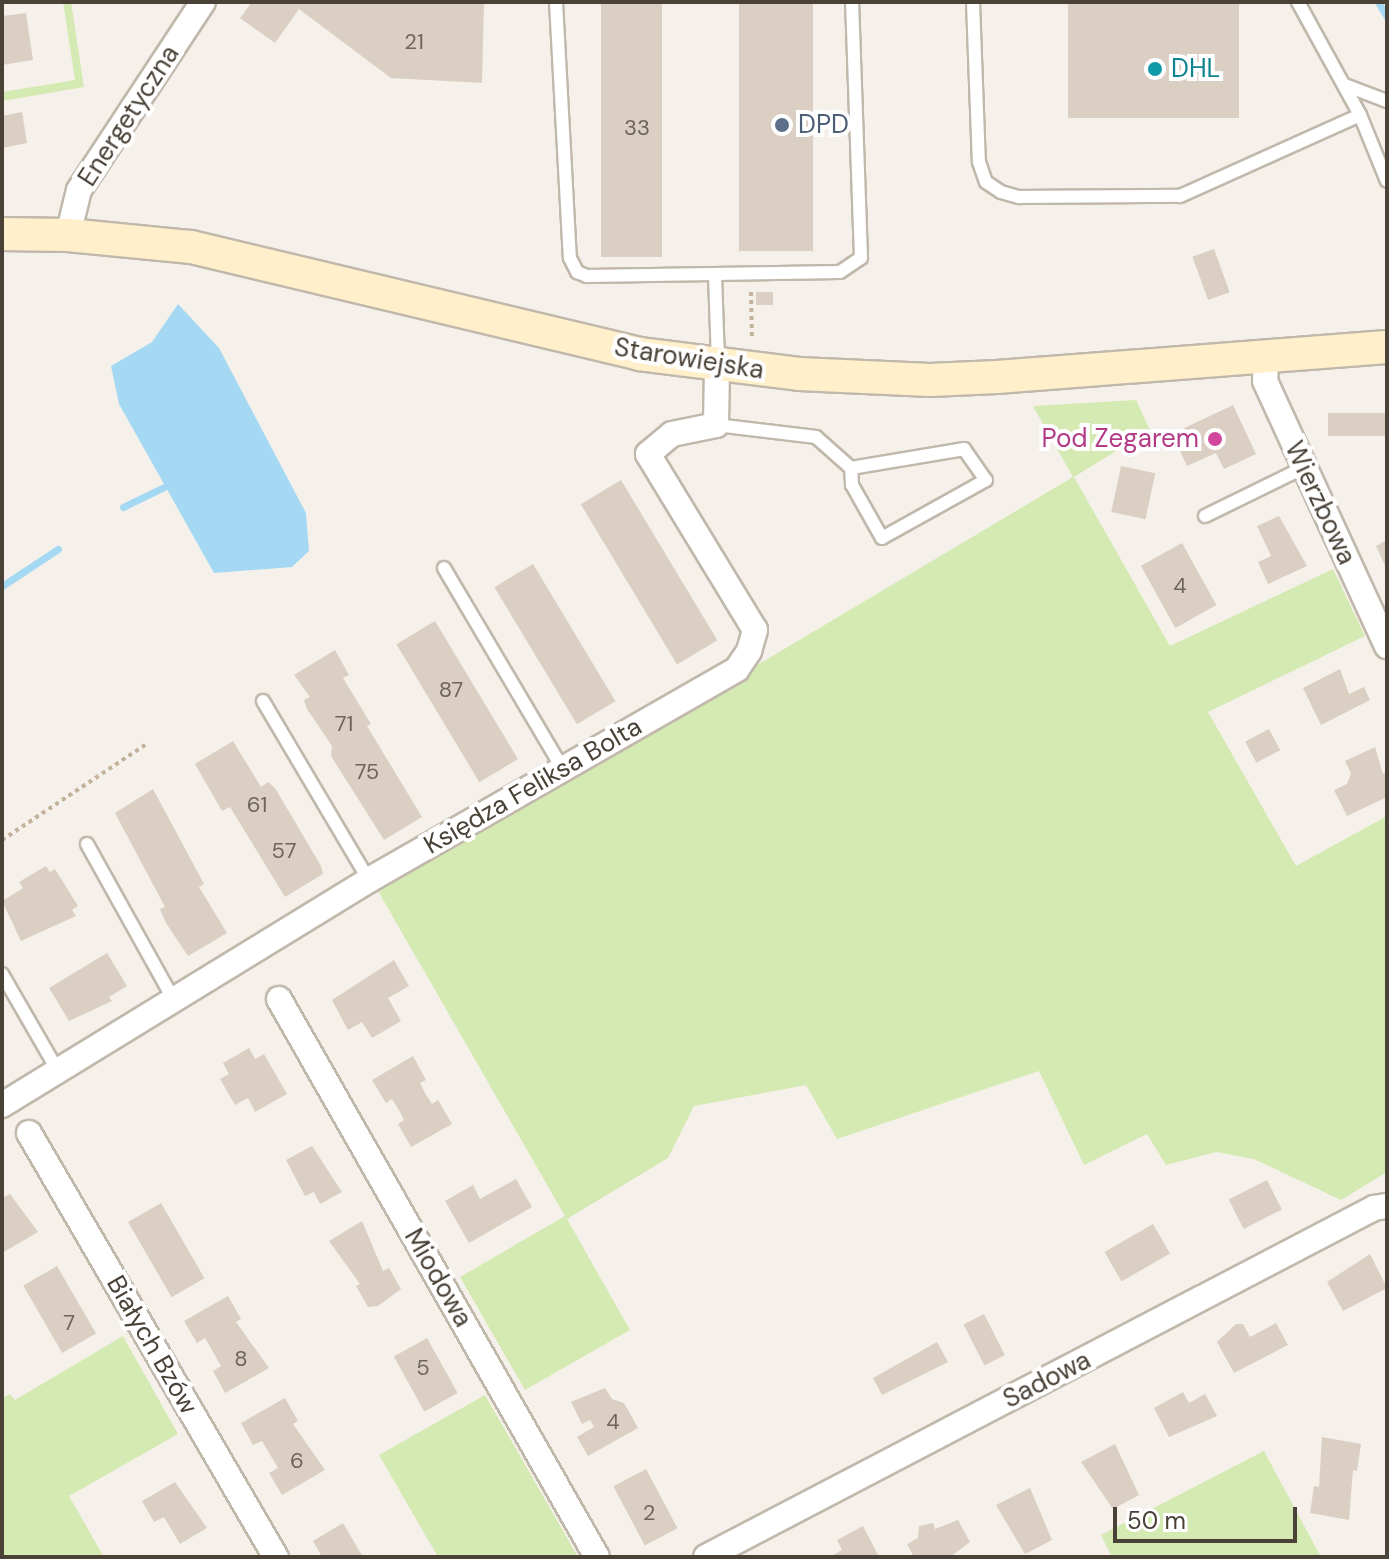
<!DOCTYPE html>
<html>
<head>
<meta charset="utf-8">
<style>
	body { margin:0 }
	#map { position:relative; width:1389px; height:1559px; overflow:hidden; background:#f5f1ea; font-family:"DM Sans",sans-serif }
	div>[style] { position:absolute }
	.green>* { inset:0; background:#d4eab2 }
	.water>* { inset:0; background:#a5d8f3 }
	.stream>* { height:7px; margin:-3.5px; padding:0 3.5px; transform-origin:3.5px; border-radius:3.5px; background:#a5d8f3 }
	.building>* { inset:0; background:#dacfc2; transform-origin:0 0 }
	.path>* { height:4px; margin-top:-2px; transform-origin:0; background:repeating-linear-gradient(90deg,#c3b39d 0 4px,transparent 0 8px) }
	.roads { filter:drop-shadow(2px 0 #c1b8ac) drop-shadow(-2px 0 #c1b8ac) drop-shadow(0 2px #c1b8ac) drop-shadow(0 -2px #c1b8ac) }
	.lane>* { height:12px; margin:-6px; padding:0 6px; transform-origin:6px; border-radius:6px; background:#fff }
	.street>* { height:24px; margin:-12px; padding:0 12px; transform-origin:12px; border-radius:12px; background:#fff }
	.secondary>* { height:32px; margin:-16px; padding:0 16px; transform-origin:16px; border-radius:16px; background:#ffefca }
	.dots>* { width:22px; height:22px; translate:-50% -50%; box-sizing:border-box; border:4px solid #fff; border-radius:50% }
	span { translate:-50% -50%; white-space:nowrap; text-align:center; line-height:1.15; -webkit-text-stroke:8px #fff; paint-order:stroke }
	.number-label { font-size:22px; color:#6e645a }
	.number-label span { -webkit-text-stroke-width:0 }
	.culture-label { font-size:26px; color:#0d838f }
	.left { translate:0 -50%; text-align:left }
	.street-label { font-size:26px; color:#4a4137 }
	.service-label { font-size:26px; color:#4e5e75 }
	.hotel-label { font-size:26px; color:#b23c85 }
	.right { translate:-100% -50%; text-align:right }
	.frame { position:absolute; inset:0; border:4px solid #4a4137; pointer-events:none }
	.scale { position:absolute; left:1113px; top:1507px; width:184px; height:36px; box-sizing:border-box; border:4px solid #4a4137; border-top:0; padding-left:10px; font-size:24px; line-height:28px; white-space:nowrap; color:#4a4137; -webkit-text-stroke:6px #fff; paint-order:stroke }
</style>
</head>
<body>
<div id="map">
	<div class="green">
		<i style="clip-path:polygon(63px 2px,71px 2px,84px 87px,2px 101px,2px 92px,75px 80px)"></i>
		<i style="clip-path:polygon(1136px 400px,1150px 430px,1074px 477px,1170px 646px,1333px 569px,1365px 636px,1208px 712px,1296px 866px,1387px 816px,1387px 1172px,1341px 1200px,1254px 1159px,1216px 1152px,1166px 1165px,1147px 1134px,1084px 1165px,1039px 1071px,837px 1139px,806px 1085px,694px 1106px,668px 1158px,567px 1219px,630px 1330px,525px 1390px,460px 1277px,565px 1216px,378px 891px,1073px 477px,1033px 406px)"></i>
		<i style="clip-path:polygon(123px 1336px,178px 1434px,69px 1496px,104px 1557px,2px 1557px,2px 1399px,10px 1394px,15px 1400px)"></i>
		<i style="clip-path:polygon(485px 1395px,578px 1557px,438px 1557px,379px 1455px)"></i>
		<i style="clip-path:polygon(1264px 1451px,1321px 1557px,1112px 1557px,1101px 1535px)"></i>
	</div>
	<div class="water">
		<i style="clip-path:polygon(178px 304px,219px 348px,306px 513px,309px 551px,292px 567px,214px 573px,119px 404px,111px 366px,152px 342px)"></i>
	</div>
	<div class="stream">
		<i style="left:1378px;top:2px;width:17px;rotate:59deg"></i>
		<i style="left:123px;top:507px;width:46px;rotate:-26deg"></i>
		<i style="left:2px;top:586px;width:67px;rotate:-33.5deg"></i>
	</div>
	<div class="building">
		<i style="clip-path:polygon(252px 2px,484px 2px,482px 83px,391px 78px,299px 9px,275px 43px,240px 18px)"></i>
		<i style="left:601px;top:2px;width:61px;height:255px"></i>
		<i style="left:739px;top:2px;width:74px;height:249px"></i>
		<i style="left:1068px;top:2px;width:171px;height:116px"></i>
		<i style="clip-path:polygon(26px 13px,33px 60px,2px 65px,3px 16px)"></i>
		<i style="clip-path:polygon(22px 112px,27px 143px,2px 148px,2px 116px)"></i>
		<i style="left:1214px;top:249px;width:46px;height:23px;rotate:70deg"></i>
		<i style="left:756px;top:292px;width:17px;height:13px"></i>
		<i style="clip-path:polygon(1233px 405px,1256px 454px,1224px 469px,1216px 453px,1187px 466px,1172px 434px)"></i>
		<i style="left:1387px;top:413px;width:23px;height:59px;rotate:90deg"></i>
		<i style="left:1121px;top:466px;width:35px;height:47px;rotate:12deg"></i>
		<i style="left:621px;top:480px;width:187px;height:47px;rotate:59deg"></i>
		<i style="clip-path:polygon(1279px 516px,1307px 566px,1268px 584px,1258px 562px,1271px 556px,1257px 526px)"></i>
		<i style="clip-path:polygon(1387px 540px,1387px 570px,1376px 546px)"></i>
		<i style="left:1182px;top:543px;width:71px;height:47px;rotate:61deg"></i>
		<i style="left:533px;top:564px;width:160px;height:45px;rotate:59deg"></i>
		<i style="left:435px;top:621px;width:161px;height:45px;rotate:59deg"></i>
		<i style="clip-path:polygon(335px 650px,349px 675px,343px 678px,371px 724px,367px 726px,422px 817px,384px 840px,331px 756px,332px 746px,307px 709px,304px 700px,310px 697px,294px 675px)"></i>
		<i style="clip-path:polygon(1340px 669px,1349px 694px,1364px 687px,1370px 700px,1321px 725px,1303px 688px)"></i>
		<i style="left:1269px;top:729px;width:24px;height:27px;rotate:62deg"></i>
		<i style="clip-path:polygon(233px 741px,261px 787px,268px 782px,275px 788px,321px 866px,323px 874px,285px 897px,230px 807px,222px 811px,195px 764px)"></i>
		<i style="clip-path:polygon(1375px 747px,1383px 774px,1387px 771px,1387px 797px,1347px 816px,1334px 790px,1347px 784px,1351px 773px,1345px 761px)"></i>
		<i style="clip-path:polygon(153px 789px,204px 884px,199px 887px,227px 933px,188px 956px,166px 923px,160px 909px,165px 907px,115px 813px)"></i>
		<i style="clip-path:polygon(46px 866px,50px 872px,55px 869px,78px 906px,72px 910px,76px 916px,21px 941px,2px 901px,23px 888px,19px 882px)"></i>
		<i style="clip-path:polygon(107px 953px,127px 986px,109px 997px,112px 1001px,69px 1021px,49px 988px)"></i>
		<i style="clip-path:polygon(394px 960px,409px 986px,388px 998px,401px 1021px,372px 1038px,362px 1022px,348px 1030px,332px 1000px)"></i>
		<i style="clip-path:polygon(249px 1048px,255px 1059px,264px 1054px,287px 1094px,255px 1112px,248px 1098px,235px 1105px,220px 1079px,229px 1074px,223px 1063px)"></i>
		<i style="clip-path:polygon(413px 1056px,426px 1080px,420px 1083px,425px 1093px,432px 1104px,438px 1100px,452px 1124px,411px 1147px,398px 1124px,404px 1120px,399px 1110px,392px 1099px,386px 1103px,372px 1080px)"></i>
		<i style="clip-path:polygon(312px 1146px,342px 1192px,320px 1204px,314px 1192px,305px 1196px,286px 1160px)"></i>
		<i style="clip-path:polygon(516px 1179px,532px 1207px,469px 1243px,445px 1201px,473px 1185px,480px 1199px)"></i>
		<i style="left:1267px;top:1180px;width:33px;height:43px;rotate:63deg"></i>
		<i style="clip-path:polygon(10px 1194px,38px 1232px,2px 1253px,2px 1198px)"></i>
		<i style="left:161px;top:1203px;width:87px;height:38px;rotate:60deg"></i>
		<i style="clip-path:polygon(362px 1221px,383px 1271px,389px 1268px,401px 1289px,378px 1306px,368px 1307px,356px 1286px,360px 1284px,329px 1241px)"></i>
		<i style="left:1153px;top:1224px;width:34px;height:56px;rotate:60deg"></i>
		<i style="clip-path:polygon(1370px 1254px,1387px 1288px,1343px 1311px,1327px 1282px)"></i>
		<i style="left:57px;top:1266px;width:78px;height:39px;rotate:60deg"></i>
		<i style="clip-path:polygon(228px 1296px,241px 1319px,236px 1322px,269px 1368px,225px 1393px,213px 1371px,221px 1366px,205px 1338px,197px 1343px,184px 1321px)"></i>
		<i style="left:984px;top:1314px;width:46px;height:23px;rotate:63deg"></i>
		<i style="clip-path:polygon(1276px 1323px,1288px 1345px,1234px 1373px,1217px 1342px,1236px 1324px,1243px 1324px,1250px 1337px)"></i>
		<i style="left:427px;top:1338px;width:63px;height:38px;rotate:61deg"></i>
		<i style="clip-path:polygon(937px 1342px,948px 1362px,882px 1395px,873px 1378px)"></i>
		<i style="clip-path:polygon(605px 1388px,612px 1399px,624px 1403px,638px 1428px,588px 1456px,577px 1437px,594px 1427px,590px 1420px,582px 1424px,571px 1402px)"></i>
		<i style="clip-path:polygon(1183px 1392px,1189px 1403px,1205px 1394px,1217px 1416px,1169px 1437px,1154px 1408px)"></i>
		<i style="clip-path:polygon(285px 1398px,298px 1421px,293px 1424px,325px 1470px,282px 1495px,269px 1473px,278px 1468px,262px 1441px,253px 1445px,241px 1423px)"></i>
		<i style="clip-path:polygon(1322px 1437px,1361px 1444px,1357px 1471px,1353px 1470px,1349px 1520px,1310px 1513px,1314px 1486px,1319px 1487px)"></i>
		<i style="clip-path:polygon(1115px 1444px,1139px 1495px,1113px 1509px,1081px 1462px)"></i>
		<i style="left:646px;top:1469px;width:67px;height:37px;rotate:62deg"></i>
		<i style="clip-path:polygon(175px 1482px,207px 1528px,180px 1544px,164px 1517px,154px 1522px,142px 1501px)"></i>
		<i style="clip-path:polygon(1030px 1488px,1052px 1540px,1025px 1554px,996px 1505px)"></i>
		<i style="clip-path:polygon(958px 1520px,970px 1542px,950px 1557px,914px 1557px,907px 1544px,918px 1538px,919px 1526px,933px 1523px,935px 1529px)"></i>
		<i style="clip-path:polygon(343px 1523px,363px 1557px,322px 1557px,313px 1541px)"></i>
		<i style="clip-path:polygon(863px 1526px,879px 1557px,830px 1557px,842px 1550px,837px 1540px)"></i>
	</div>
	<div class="path">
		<i style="left:751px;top:292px;width:48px;rotate:88.8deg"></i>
		<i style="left:2px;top:840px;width:172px;rotate:-33.6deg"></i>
	</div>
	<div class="roads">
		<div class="lane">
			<i style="left:556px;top:2px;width:256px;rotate:86.9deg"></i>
			<i style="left:570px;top:258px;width:16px;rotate:63deg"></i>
			<i style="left:577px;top:272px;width:11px;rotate:22deg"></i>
			<i style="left:587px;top:276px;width:253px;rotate:-0.9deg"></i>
			<i style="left:840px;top:272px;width:25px;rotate:-34deg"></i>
			<i style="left:861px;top:258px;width:256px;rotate:-92deg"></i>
			<i style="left:973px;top:2px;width:160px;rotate:87.9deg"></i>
			<i style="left:979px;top:162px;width:21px;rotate:71deg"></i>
			<i style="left:986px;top:182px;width:18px;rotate:34deg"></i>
			<i style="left:1001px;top:192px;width:19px;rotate:16deg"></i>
			<i style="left:1019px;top:197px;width:161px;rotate:-0.4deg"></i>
			<i style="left:1180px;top:196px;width:197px;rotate:-24.2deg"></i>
			<i style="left:1298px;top:2px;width:129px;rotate:61.2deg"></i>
			<i style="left:1360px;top:115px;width:71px;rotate:67.8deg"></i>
			<i style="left:1345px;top:85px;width:45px;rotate:20.9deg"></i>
			<i style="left:715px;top:275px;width:88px;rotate:88deg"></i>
			<i style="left:716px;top:425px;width:101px;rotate:6.8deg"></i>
			<i style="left:816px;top:437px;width:47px;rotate:41.5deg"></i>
			<i style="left:851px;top:468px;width:115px;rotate:-9.5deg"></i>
			<i style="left:964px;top:449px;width:38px;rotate:55deg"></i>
			<i style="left:986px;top:480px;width:119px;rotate:150.9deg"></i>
			<i style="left:882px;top:538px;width:61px;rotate:-119.5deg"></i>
			<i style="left:852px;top:485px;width:17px;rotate:-93deg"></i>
			<i style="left:1205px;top:516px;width:109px;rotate:-26.1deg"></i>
			<i style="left:444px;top:568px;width:234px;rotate:59.4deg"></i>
			<i style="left:263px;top:701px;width:208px;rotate:59.4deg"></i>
			<i style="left:87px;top:844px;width:179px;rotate:60.9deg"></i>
			<i style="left:2px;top:974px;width:112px;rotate:60deg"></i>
		</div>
		<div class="street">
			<i style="left:68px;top:235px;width:46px;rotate:-76.3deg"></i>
			<i style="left:79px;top:190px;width:225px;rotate:-56.6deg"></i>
			<i style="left:1266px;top:357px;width:24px;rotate:92deg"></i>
			<i style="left:1265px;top:381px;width:292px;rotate:65.3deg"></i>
			<i style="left:279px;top:999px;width:642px;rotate:60.32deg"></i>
			<i style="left:2px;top:1105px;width:430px;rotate:-31.5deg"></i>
			<i style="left:369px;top:880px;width:424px;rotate:-29.8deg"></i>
			<i style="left:737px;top:669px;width:22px;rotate:-56deg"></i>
			<i style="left:749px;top:651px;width:22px;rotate:-74deg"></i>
			<i style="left:755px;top:630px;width:206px;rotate:-121.3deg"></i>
			<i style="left:648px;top:454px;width:31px;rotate:-40deg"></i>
			<i style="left:672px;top:434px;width:45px;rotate:-11.6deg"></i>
			<i style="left:716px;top:425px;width:59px;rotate:-89deg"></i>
			<i style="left:29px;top:1133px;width:491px;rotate:59.8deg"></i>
			<i style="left:706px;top:1557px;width:754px;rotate:-27.59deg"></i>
			<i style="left:1374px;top:1208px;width:13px;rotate:-9deg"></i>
		</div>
		<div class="secondary">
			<i style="left:2px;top:234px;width:66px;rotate:0.9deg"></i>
			<i style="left:68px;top:235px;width:124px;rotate:5.6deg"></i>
			<i style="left:191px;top:247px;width:461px;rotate:13.4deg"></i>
			<i style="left:639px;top:354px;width:161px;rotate:7.1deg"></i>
			<i style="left:799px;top:374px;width:131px;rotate:2.6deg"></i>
			<i style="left:930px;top:380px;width:67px;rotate:-2.6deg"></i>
			<i style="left:997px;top:377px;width:391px;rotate:-4.4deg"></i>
		</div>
	</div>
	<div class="dots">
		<i style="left:1155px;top:69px;background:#0f9aa8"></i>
		<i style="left:782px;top:125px;background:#5c6f8a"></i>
		<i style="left:1215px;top:439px;background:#d1479c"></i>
	</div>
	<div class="number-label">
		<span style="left:414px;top:42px">21</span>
		<span style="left:637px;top:128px">33</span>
		<span style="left:1180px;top:586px">4</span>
		<span style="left:451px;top:690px">87</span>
		<span style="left:344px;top:724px">71</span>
		<span style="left:367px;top:772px">75</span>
		<span style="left:257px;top:805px">61</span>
		<span style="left:284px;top:851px">57</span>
		<span style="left:69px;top:1323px">7</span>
		<span style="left:241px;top:1359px">8</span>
		<span style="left:423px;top:1368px">5</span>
		<span style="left:613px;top:1422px">4</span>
		<span style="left:297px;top:1461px">6</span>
		<span style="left:649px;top:1513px">2</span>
	</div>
	<div class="culture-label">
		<span class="left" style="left:1171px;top:69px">DHL</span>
	</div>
	<div class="street-label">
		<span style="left:129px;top:116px;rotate:-57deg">Energetyczna</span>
		<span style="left:689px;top:359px;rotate:9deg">Starowiejska</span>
		<span style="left:1320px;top:503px;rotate:65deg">Wierzbowa</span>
		<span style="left:533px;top:786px;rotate:-30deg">Księdza Feliksa Bolta</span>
		<span style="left:438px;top:1278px;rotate:60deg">Miodowa</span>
		<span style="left:152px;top:1345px;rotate:60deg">Białych Bzów</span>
		<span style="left:1047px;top:1380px;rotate:-27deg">Sadowa</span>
	</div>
	<div class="service-label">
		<span class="left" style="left:798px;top:125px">DPD</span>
	</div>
	<div class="hotel-label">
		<span class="right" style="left:1199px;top:439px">Pod Zegarem</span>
	</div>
	<div class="frame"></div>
	<div class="scale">50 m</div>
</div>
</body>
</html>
